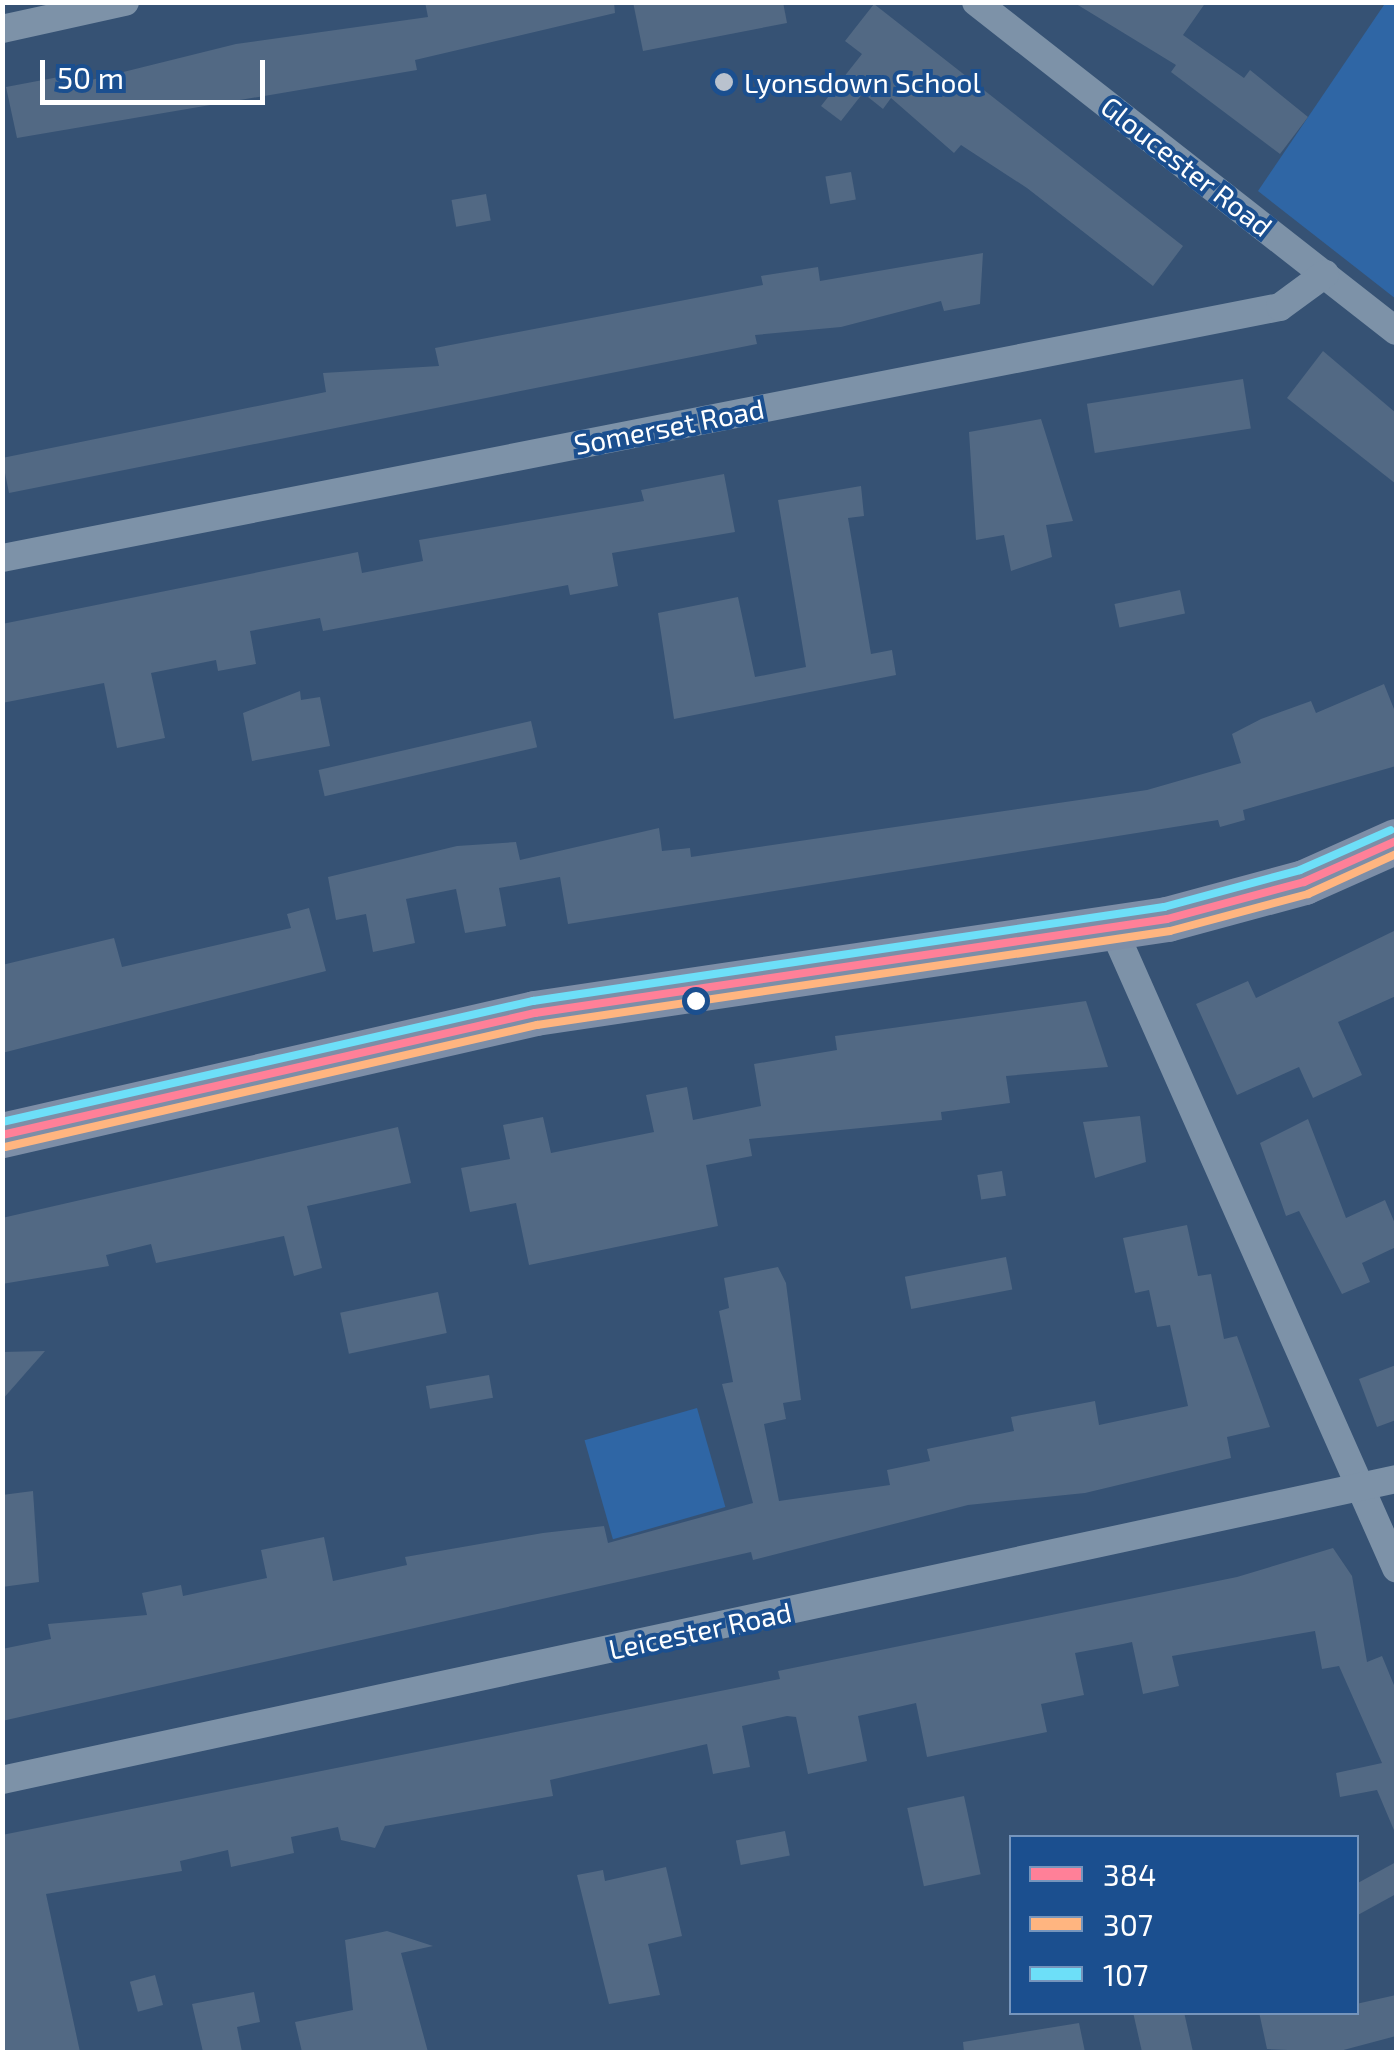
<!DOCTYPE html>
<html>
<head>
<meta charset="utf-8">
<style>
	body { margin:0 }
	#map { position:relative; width:1399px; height:2055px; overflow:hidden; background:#365274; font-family:"Exo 2",sans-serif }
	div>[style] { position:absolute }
	.green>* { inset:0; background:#2f66a5; transform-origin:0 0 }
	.building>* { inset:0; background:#526984; transform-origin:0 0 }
	.street>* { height:28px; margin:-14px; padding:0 14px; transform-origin:14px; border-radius:14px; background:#7d92a8 }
	.primary>* { height:45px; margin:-22.5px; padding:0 22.5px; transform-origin:22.5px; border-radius:22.5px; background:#7d8ea7 }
	.bus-1>* { height:8px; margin:-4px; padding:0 4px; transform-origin:4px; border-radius:4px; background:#ff8098 }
	.bus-2>* { height:8px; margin:-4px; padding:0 4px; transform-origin:4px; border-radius:4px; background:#ffb580 }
	.bus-3>* { height:8px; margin:-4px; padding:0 4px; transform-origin:4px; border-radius:4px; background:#6ddff8 }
	.dots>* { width:28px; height:28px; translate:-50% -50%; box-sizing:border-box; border:5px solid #1b4f8f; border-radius:50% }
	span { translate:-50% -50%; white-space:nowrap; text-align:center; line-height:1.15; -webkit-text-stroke:8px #1b4f8f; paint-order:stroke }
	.poi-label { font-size:28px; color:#fff }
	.left { translate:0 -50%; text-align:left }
	.street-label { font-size:28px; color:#fff }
	.frame { position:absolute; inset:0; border:5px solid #fff; pointer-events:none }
	.legend { position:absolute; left:1009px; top:1835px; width:350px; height:180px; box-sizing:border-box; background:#1b4f8f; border:2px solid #7695bc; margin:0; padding:12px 18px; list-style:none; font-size:30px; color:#fff }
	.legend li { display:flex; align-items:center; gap:20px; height:50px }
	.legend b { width:50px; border:2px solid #7695bc }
	.scale { position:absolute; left:40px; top:60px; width:225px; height:45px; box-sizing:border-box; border:5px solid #fff; border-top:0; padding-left:12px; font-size:30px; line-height:35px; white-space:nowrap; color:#fff; -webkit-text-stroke:8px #1b4f8f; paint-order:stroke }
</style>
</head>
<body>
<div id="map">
	<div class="green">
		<i style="clip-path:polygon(1386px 2px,1396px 3px,1396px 299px,1258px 191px)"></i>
		<i style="left:697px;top:1408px;width:103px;height:117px;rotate:74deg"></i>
	</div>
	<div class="building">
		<i style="clip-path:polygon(425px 2px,614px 2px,615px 13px,415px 60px,417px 70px,17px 138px,6px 87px,85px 72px,87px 81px,236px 44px,428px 17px)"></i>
		<i style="clip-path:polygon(633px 2px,783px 2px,787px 23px,643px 51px)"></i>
		<i style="clip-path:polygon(1073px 2px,1206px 2px,1183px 35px,1244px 78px,1250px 70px,1308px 117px,1280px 154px,1171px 72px,1176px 65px)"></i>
		<i style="clip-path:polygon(874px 4px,1183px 246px,1153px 286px,1027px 188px,961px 145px,954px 153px,891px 98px,883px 109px,863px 93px,841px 121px,821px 106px,862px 54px,845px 41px)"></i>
		<i style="left:851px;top:172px;width:28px;height:26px;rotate:80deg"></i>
		<i style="left:486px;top:194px;width:27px;height:35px;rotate:80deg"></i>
		<i style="clip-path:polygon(983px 253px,980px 304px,944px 311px,941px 301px,841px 327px,755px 335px,757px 344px,9px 493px,2px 458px,326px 392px,323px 373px,439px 366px,435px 348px,763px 285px,761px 276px,818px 267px,820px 281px)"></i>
		<i style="clip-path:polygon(1323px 351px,1396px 413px,1396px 484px,1287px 398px)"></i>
		<i style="left:1243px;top:379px;width:50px;height:158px;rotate:81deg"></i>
		<i style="clip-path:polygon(1041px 419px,1073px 521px,1046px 525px,1052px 557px,1011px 571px,1004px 535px,976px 540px,969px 432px)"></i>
		<i style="clip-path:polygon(724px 474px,735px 532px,612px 553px,618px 586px,570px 595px,568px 585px,323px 631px,320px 618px,250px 631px,256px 664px,218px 671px,216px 660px,151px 673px,165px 738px,117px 748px,104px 683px,2px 703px,2px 624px,358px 552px,362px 573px,423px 561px,419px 540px,644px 501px,641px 490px)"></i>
		<i style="clip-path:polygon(861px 486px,864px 516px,848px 518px,871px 654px,892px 650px,896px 675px,674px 719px,658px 613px,738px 597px,755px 677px,806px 667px,778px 500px)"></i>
		<i style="left:1180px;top:590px;width:24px;height:67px;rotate:78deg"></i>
		<i style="clip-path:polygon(1384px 684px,1396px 714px,1396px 766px,1243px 810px,1245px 820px,1220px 827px,1218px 820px,568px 924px,560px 877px,499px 888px,506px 926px,465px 933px,456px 889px,406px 899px,415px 943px,373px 952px,366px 914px,336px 920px,328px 877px,457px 846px,516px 842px,520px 860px,659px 828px,662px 851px,690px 848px,691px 857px,1147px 790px,1241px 763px,1232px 734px,1261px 719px,1311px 701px,1316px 713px)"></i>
		<i style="clip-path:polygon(300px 691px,301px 700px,320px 697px,330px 746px,252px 761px,243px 713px)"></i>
		<i style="left:531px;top:721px;width:27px;height:218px;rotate:77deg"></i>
		<i style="clip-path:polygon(309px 908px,326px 971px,2px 1053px,2px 965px,114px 938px,122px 967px,291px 928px,287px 914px)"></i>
		<i style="clip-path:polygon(1396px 930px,1396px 996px,1338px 1022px,1362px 1075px,1313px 1098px,1299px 1067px,1237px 1095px,1196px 1004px,1248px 981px,1256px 998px)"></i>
		<i style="clip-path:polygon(1086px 1001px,1108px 1067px,1006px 1076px,1010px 1103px,941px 1112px,942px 1120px,749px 1139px,752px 1156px,706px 1165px,718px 1226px,529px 1265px,516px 1203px,470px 1212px,461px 1168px,510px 1159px,503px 1125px,543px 1117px,551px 1153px,654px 1132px,646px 1095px,687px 1087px,693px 1120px,761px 1106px,754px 1064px,837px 1050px,835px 1036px)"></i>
		<i style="clip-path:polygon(1140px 1116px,1146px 1162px,1095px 1178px,1083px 1122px)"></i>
		<i style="clip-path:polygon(1308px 1119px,1346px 1218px,1385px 1200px,1396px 1226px,1396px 1247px,1362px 1263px,1370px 1282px,1342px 1294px,1299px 1211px,1286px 1216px,1260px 1143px)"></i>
		<i style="clip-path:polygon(398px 1127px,411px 1183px,307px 1206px,322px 1268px,294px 1276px,284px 1236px,156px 1263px,151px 1244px,106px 1255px,109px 1266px,2px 1284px,2px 1218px)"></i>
		<i style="left:1002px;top:1171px;width:25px;height:25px;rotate:81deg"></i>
		<i style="clip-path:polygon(1187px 1225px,1198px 1276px,1211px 1274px,1224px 1339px,1237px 1336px,1270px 1427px,1227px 1437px,1231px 1458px,1085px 1493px,968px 1505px,753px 1560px,751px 1552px,2px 1721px,2px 1649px,51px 1639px,48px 1624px,147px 1615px,142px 1593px,181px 1585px,183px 1596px,267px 1578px,261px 1550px,324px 1537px,333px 1581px,407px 1565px,405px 1557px,543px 1533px,604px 1526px,608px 1543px,753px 1503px,722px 1384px,733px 1382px,719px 1311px,729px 1308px,724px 1278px,778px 1267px,786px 1283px,801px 1400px,783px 1403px,786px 1419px,764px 1424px,779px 1501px,890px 1485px,887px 1470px,930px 1461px,927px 1449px,1014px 1431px,1011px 1417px,1095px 1401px,1099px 1425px,1188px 1406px,1170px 1325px,1157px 1327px,1149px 1290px,1135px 1293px,1123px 1238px)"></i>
		<i style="left:1006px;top:1257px;width:33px;height:103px;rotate:79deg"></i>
		<i style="left:438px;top:1292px;width:42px;height:100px;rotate:78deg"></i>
		<i style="clip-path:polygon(45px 1351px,2px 1400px,2px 1352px)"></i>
		<i style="clip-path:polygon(1396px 1365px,1396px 1420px,1377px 1427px,1359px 1379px)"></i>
		<i style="left:489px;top:1375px;width:23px;height:64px;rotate:80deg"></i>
		<i style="clip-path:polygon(33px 1491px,39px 1582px,2px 1587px,2px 1495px)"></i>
		<i style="clip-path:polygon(1333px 1548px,1352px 1576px,1367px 1662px,1382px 1656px,1396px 1690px,1396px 1835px,1377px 1790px,1340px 1797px,1336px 1773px,1382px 1763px,1339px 1666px,1322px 1669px,1315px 1631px,1172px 1656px,1179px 1686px,1143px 1694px,1132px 1642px,1123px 1644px,1075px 1653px,1084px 1695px,1041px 1704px,1047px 1732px,927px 1757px,916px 1703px,858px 1716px,867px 1761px,808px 1774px,796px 1717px,787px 1716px,742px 1726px,750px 1767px,713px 1774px,707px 1744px,550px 1780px,553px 1796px,385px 1826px,375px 1848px,341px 1840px,338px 1827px,291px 1837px,294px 1853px,231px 1867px,228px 1850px,180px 1861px,182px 1871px,46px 1894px,80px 2052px,2px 2052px,2px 1835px,780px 1679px,778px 1671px,1237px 1577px)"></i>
		<i style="left:964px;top:1796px;width:80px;height:58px;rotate:78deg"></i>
		<i style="left:785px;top:1831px;width:25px;height:50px;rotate:79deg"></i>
		<i style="clip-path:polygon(1396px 1862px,1396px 1894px,1356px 1916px,1356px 1884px)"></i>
		<i style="clip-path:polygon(666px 1867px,682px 1936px,648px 1944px,660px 1995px,609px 2004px,577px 1875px,603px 1870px,605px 1881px)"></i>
		<i style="clip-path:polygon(387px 1931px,433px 1946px,401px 1953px,428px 2052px,302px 2052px,295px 2022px,353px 2010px,345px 1940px)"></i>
		<i style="left:155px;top:1975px;width:31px;height:26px;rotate:75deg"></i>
		<i style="clip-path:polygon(254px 1992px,260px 2022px,237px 2027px,242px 2052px,203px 2052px,192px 2004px)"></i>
		<i style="clip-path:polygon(1396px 1995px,1396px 2036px,1336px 2052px,1267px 2049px,1259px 2012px,1356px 2012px,1356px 2004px)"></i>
		<i style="clip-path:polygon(1133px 2012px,1184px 2012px,1193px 2052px,1142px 2052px)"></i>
		<i style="clip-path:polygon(1079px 2023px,1085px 2052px,964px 2052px,963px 2042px)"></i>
	</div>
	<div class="street">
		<i style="left:976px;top:2px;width:534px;rotate:38.07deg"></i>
		<i style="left:2px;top:29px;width:126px;rotate:-12.4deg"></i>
		<i style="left:2px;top:558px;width:1302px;rotate:-11.11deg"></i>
		<i style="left:1280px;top:307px;width:56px;rotate:-36.3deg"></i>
		<i style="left:1114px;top:931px;width:697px;rotate:66.12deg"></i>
		<i style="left:2px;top:1780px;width:1426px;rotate:-12.18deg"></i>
	</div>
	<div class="primary">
		<i style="left:2px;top:1135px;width:547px;rotate:-12.89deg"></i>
		<i style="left:535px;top:1013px;width:639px;rotate:-8.46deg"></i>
		<i style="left:1167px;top:919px;width:142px;rotate:-15.1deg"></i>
		<i style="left:1304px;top:882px;width:101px;rotate:-24deg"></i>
	</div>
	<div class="bus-1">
		<i style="left:2px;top:1135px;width:547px;rotate:-12.89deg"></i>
		<i style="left:535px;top:1013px;width:639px;rotate:-8.46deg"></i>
		<i style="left:1167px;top:919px;width:142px;rotate:-15.1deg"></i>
		<i style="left:1304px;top:882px;width:101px;rotate:-24deg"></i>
	</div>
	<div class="bus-2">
		<i style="left:5px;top:1147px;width:546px;rotate:-12.92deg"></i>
		<i style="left:537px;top:1025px;width:640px;rotate:-8.45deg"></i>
		<i style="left:1170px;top:931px;width:143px;rotate:-15deg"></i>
		<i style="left:1308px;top:894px;width:97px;rotate:-24.4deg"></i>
	</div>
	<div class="bus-3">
		<i style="left:2px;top:1122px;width:545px;rotate:-12.84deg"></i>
		<i style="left:533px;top:1001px;width:638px;rotate:-8.47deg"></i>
		<i style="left:1164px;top:907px;width:141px;rotate:-15.2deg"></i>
		<i style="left:1300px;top:870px;width:99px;rotate:-23.7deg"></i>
	</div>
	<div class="dots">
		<i style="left:724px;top:82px;background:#b9c2ce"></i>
		<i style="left:696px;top:1001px;background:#fff"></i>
	</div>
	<div class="poi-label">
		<span class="left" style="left:744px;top:82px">Lyonsdown School</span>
	</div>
	<div class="street-label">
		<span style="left:1187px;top:166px;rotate:38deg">Gloucester Road</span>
		<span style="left:669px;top:426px;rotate:-11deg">Somerset Road</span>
		<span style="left:700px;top:1630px;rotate:-12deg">Leicester Road</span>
	</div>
	<div class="frame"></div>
	<ul class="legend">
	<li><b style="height:12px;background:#ff8098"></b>384</li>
	<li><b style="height:12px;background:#ffb580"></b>307</li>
	<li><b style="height:12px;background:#6ddff8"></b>107</li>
	</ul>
	<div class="scale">50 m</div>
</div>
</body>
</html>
